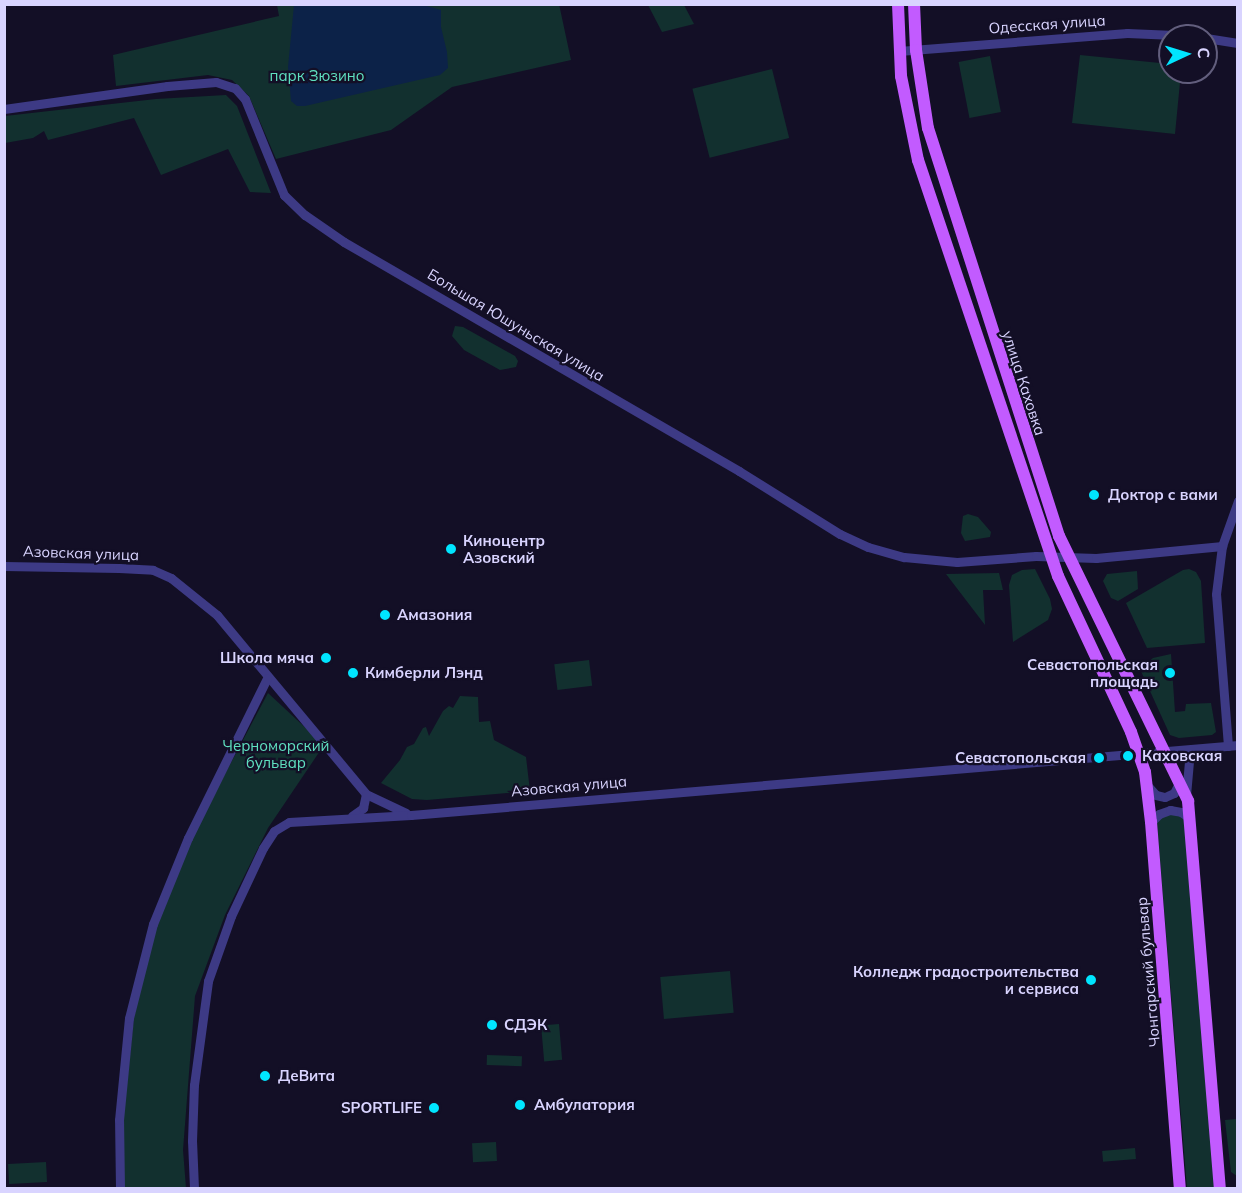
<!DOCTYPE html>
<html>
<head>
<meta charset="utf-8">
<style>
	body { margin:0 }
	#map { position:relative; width:1242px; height:1193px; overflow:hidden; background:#130f26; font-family:Mulish,sans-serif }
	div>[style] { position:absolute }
	.green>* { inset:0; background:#12302f; transform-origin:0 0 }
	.water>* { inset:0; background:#0c2248 }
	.minor>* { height:9px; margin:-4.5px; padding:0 4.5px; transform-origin:4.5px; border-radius:4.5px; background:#3d3a85 }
	.major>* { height:12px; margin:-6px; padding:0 6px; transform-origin:6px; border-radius:6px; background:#c25bff }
	.dots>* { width:16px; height:16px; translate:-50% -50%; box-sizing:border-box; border:3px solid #130f26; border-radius:50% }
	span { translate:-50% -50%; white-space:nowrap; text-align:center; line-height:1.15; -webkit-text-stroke:4.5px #130f26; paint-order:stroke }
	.street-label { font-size:15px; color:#d9d4ff }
	.park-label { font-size:15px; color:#5fe0c0 }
	.poi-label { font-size:15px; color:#d9d4ff; font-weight:700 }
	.left { translate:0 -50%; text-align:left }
	.right { translate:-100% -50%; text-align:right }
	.frame { position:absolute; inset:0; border:6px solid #d9d4ff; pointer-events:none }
	.north { position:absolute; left:1158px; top:24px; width:60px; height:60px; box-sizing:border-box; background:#130f26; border:2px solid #625e7d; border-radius:50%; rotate:86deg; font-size:16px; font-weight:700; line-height:24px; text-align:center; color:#d9d4ff }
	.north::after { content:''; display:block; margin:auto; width:21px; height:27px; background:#00e5ff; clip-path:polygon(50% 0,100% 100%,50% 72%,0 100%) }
</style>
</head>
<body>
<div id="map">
	<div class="green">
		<i style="clip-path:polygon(559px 4px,571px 60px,452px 87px,391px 130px,276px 159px,249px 96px,232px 80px,208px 75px,116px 86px,113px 55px,279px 16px,277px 5px)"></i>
		<i style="clip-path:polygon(648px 5px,684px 5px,694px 24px,662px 32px)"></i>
		<i style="clip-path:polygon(1080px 55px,1170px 64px,1170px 72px,1181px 72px,1175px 134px,1072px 123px)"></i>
		<i style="left:990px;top:56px;width:57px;height:32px;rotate:79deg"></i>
		<i style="left:772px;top:69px;width:71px;height:82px;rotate:76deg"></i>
		<i style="clip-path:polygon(226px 95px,237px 106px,271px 193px,250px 192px,228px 149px,161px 175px,134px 118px,48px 140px,44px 131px,33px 138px,5px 143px,5px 116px,156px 99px)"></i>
		<i style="clip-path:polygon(455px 326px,463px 327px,515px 356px,518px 361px,516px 367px,500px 370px,464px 350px,452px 336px)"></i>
		<i style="clip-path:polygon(968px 514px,978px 517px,991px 532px,990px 537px,965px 541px,961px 533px,963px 516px)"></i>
		<i style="clip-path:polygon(1035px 569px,1050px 599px,1052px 609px,1048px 620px,1013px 642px,1009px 585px,1012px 575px,1022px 570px)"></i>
		<i style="clip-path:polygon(1189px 569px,1196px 572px,1201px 581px,1205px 643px,1147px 648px,1126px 603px,1183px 570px)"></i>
		<i style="clip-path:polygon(1137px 571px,1138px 589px,1118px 601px,1111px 598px,1103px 581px,1107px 574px)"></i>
		<i style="clip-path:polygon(999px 573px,1003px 590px,983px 590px,985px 625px,946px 574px)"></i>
		<i style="clip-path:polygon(1171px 654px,1175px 712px,1185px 711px,1186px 704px,1211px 703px,1216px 732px,1212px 735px,1179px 738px,1170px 735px,1140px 669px,1153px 658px)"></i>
		<i style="left:589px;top:660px;width:26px;height:35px;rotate:83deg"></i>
		<i style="clip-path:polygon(268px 693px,324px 745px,268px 828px,225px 915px,195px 996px,183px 1150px,186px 1188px,124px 1188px,123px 1120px,134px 1017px,156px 925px,191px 838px)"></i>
		<i style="clip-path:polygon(460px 696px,478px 697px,479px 722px,490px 721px,494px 740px,526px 757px,530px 791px,427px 800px,412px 799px,381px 783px,400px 760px,407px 747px,414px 744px,423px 728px,426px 727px,429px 736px,443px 711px,449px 706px,453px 708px)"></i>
		<i style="clip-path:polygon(1178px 813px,1188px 820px,1217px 1188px,1187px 1188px,1157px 823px,1165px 814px)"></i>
		<i style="left:730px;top:971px;width:42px;height:70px;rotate:85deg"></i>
		<i style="left:559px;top:1024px;width:36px;height:18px;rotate:85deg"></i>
		<i style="left:487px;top:1055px;width:35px;height:10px;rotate:2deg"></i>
		<i style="clip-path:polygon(1237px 1119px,1238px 1119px,1237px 1176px,1231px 1172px,1225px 1120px)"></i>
		<i style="left:496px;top:1142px;width:19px;height:24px;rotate:87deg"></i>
		<i style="left:1135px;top:1148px;width:11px;height:33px;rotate:85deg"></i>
		<i style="left:46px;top:1162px;width:20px;height:38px;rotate:87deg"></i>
	</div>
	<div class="water">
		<i style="clip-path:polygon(423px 5px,441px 10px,441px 27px,447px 52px,448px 68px,440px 75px,305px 106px,297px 106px,291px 101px,288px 67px,294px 5px)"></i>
	</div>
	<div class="minor">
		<i style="left:1206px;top:38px;width:32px;rotate:9deg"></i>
		<i style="left:899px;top:51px;width:229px;rotate:-4.5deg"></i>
		<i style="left:1127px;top:33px;width:71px;rotate:2.4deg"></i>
		<i style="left:4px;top:109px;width:165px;rotate:-8deg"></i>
		<i style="left:167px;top:86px;width:49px;rotate:-4.7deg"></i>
		<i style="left:216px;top:82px;width:20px;rotate:18deg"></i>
		<i style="left:235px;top:88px;width:15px;rotate:48deg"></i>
		<i style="left:245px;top:99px;width:104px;rotate:67.9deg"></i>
		<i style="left:284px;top:195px;width:29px;rotate:44deg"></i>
		<i style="left:305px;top:215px;width:47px;rotate:34.7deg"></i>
		<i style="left:344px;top:242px;width:457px;rotate:30.1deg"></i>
		<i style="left:739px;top:471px;width:119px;rotate:32deg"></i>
		<i style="left:840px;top:534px;width:31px;rotate:25deg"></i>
		<i style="left:868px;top:547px;width:37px;rotate:16deg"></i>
		<i style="left:904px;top:557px;width:53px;rotate:5.4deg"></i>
		<i style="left:957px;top:562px;width:79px;rotate:-4.3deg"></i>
		<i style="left:1036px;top:556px;width:60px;rotate:1.9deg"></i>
		<i style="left:1096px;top:558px;width:127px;rotate:-5.4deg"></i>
		<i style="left:4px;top:566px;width:115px;rotate:1deg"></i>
		<i style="left:119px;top:568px;width:34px;rotate:3deg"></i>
		<i style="left:153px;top:570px;width:20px;rotate:24deg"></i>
		<i style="left:171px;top:578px;width:59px;rotate:38.8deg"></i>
		<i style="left:217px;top:615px;width:233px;rotate:50.2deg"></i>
		<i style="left:366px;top:794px;width:44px;rotate:25.4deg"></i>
		<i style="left:1228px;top:746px;width:152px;rotate:-94.5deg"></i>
		<i style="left:1216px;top:594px;width:48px;rotate:-82.9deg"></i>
		<i style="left:1222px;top:546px;width:48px;rotate:-70.4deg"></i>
		<i style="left:1147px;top:785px;width:13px;rotate:48deg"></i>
		<i style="left:1156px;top:795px;width:9px;rotate:13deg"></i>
		<i style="left:1165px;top:797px;width:10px;rotate:-24deg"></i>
		<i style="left:1174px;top:793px;width:13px;rotate:-63deg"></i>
		<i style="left:1186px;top:795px;width:45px;rotate:-84.9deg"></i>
		<i style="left:352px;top:816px;width:14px;rotate:-36deg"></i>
		<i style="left:363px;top:808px;width:14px;rotate:-78deg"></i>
		<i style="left:1151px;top:822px;width:11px;rotate:-45deg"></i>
		<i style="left:1159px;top:814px;width:12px;rotate:-20deg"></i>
		<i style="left:1170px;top:810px;width:11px;rotate:10deg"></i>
		<i style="left:1181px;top:812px;width:11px;rotate:34deg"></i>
		<i style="left:120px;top:1188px;width:68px;rotate:-90.8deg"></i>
		<i style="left:119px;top:1120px;width:102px;rotate:-84.4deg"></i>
		<i style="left:129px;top:1018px;width:97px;rotate:-75.7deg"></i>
		<i style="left:153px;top:924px;width:93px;rotate:-67.9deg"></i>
		<i style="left:188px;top:838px;width:178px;rotate:-63.7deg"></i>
		<i style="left:194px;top:1188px;width:47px;rotate:-92.4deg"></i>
		<i style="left:192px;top:1141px;width:56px;rotate:-88deg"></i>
		<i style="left:194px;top:1085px;width:105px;rotate:-82.3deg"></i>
		<i style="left:208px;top:981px;width:69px;rotate:-70.5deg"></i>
		<i style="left:231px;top:916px;width:75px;rotate:-64.8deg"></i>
		<i style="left:263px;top:848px;width:20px;rotate:-57deg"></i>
		<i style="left:274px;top:831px;width:17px;rotate:-31deg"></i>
		<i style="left:289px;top:822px;width:122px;rotate:-3.3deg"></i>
		<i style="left:411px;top:815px;width:830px;rotate:-4.84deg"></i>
	</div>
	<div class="major">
		<i style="left:898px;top:4px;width:72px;rotate:87.6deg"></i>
		<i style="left:901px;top:76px;width:86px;rotate:78.6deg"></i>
		<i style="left:918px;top:160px;width:439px;rotate:71.4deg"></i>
		<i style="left:1058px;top:576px;width:172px;rotate:64.9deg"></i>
		<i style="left:1131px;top:732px;width:42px;rotate:70.7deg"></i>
		<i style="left:1145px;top:772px;width:50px;rotate:83.2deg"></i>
		<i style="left:1151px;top:822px;width:367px;rotate:85.5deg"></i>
		<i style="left:914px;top:4px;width:46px;rotate:87.5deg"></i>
		<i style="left:916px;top:50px;width:79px;rotate:81.3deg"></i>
		<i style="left:928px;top:128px;width:429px;rotate:72.2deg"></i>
		<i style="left:1059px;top:536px;width:295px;rotate:64deg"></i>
		<i style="left:1188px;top:801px;width:388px;rotate:85.3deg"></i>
	</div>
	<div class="dots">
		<i style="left:1094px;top:495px;background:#00e5ff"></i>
		<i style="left:451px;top:549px;background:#00e5ff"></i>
		<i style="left:385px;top:615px;background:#00e5ff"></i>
		<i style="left:326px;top:658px;background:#00e5ff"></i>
		<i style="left:353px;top:673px;background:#00e5ff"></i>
		<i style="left:1170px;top:673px;background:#00e5ff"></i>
		<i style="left:1128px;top:756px;background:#00e5ff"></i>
		<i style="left:1099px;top:758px;background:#00e5ff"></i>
		<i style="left:1091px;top:980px;background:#00e5ff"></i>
		<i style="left:492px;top:1025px;background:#00e5ff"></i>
		<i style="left:265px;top:1076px;background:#00e5ff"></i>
		<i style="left:520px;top:1105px;background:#00e5ff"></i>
		<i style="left:434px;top:1108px;background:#00e5ff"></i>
	</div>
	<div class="street-label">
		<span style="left:1047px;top:24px;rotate:-4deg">Одесская улица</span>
		<span style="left:516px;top:325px;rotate:31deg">Большая Юшуньская улица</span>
		<span style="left:1024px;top:383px;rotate:72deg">улица Каховка</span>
		<span style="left:81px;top:553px;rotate:2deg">Азовская улица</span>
		<span style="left:569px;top:786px;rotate:-5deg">Азовская улица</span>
		<span style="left:1148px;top:972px;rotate:-95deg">Чонгарский бульвар</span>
	</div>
	<div class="park-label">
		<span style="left:317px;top:76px">парк Зюзино</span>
		<span style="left:276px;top:754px">Черноморский<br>бульвар</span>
	</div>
	<div class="poi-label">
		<span class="left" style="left:1108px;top:495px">Доктор с вами</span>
		<span class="left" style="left:463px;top:549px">Киноцентр<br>Азовский</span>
		<span class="left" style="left:397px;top:615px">Амазония</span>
		<span class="right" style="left:314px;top:658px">Школа мяча</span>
		<span class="right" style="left:1158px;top:673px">Севастопольская<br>площадь</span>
		<span class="left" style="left:365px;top:673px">Кимберли Лэнд</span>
		<span class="left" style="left:1142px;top:756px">Каховская</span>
		<span class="right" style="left:1086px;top:758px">Севастопольская</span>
		<span class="right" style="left:1079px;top:980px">Колледж градостроительства<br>и сервиса</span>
		<span class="left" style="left:504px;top:1025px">СДЭК</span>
		<span class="left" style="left:278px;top:1076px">ДеВита</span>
		<span class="left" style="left:534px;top:1105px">Амбулатория</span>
		<span class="right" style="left:422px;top:1108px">SPORTLIFE</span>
	</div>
	<div class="frame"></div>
	<div class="north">С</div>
</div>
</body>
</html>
